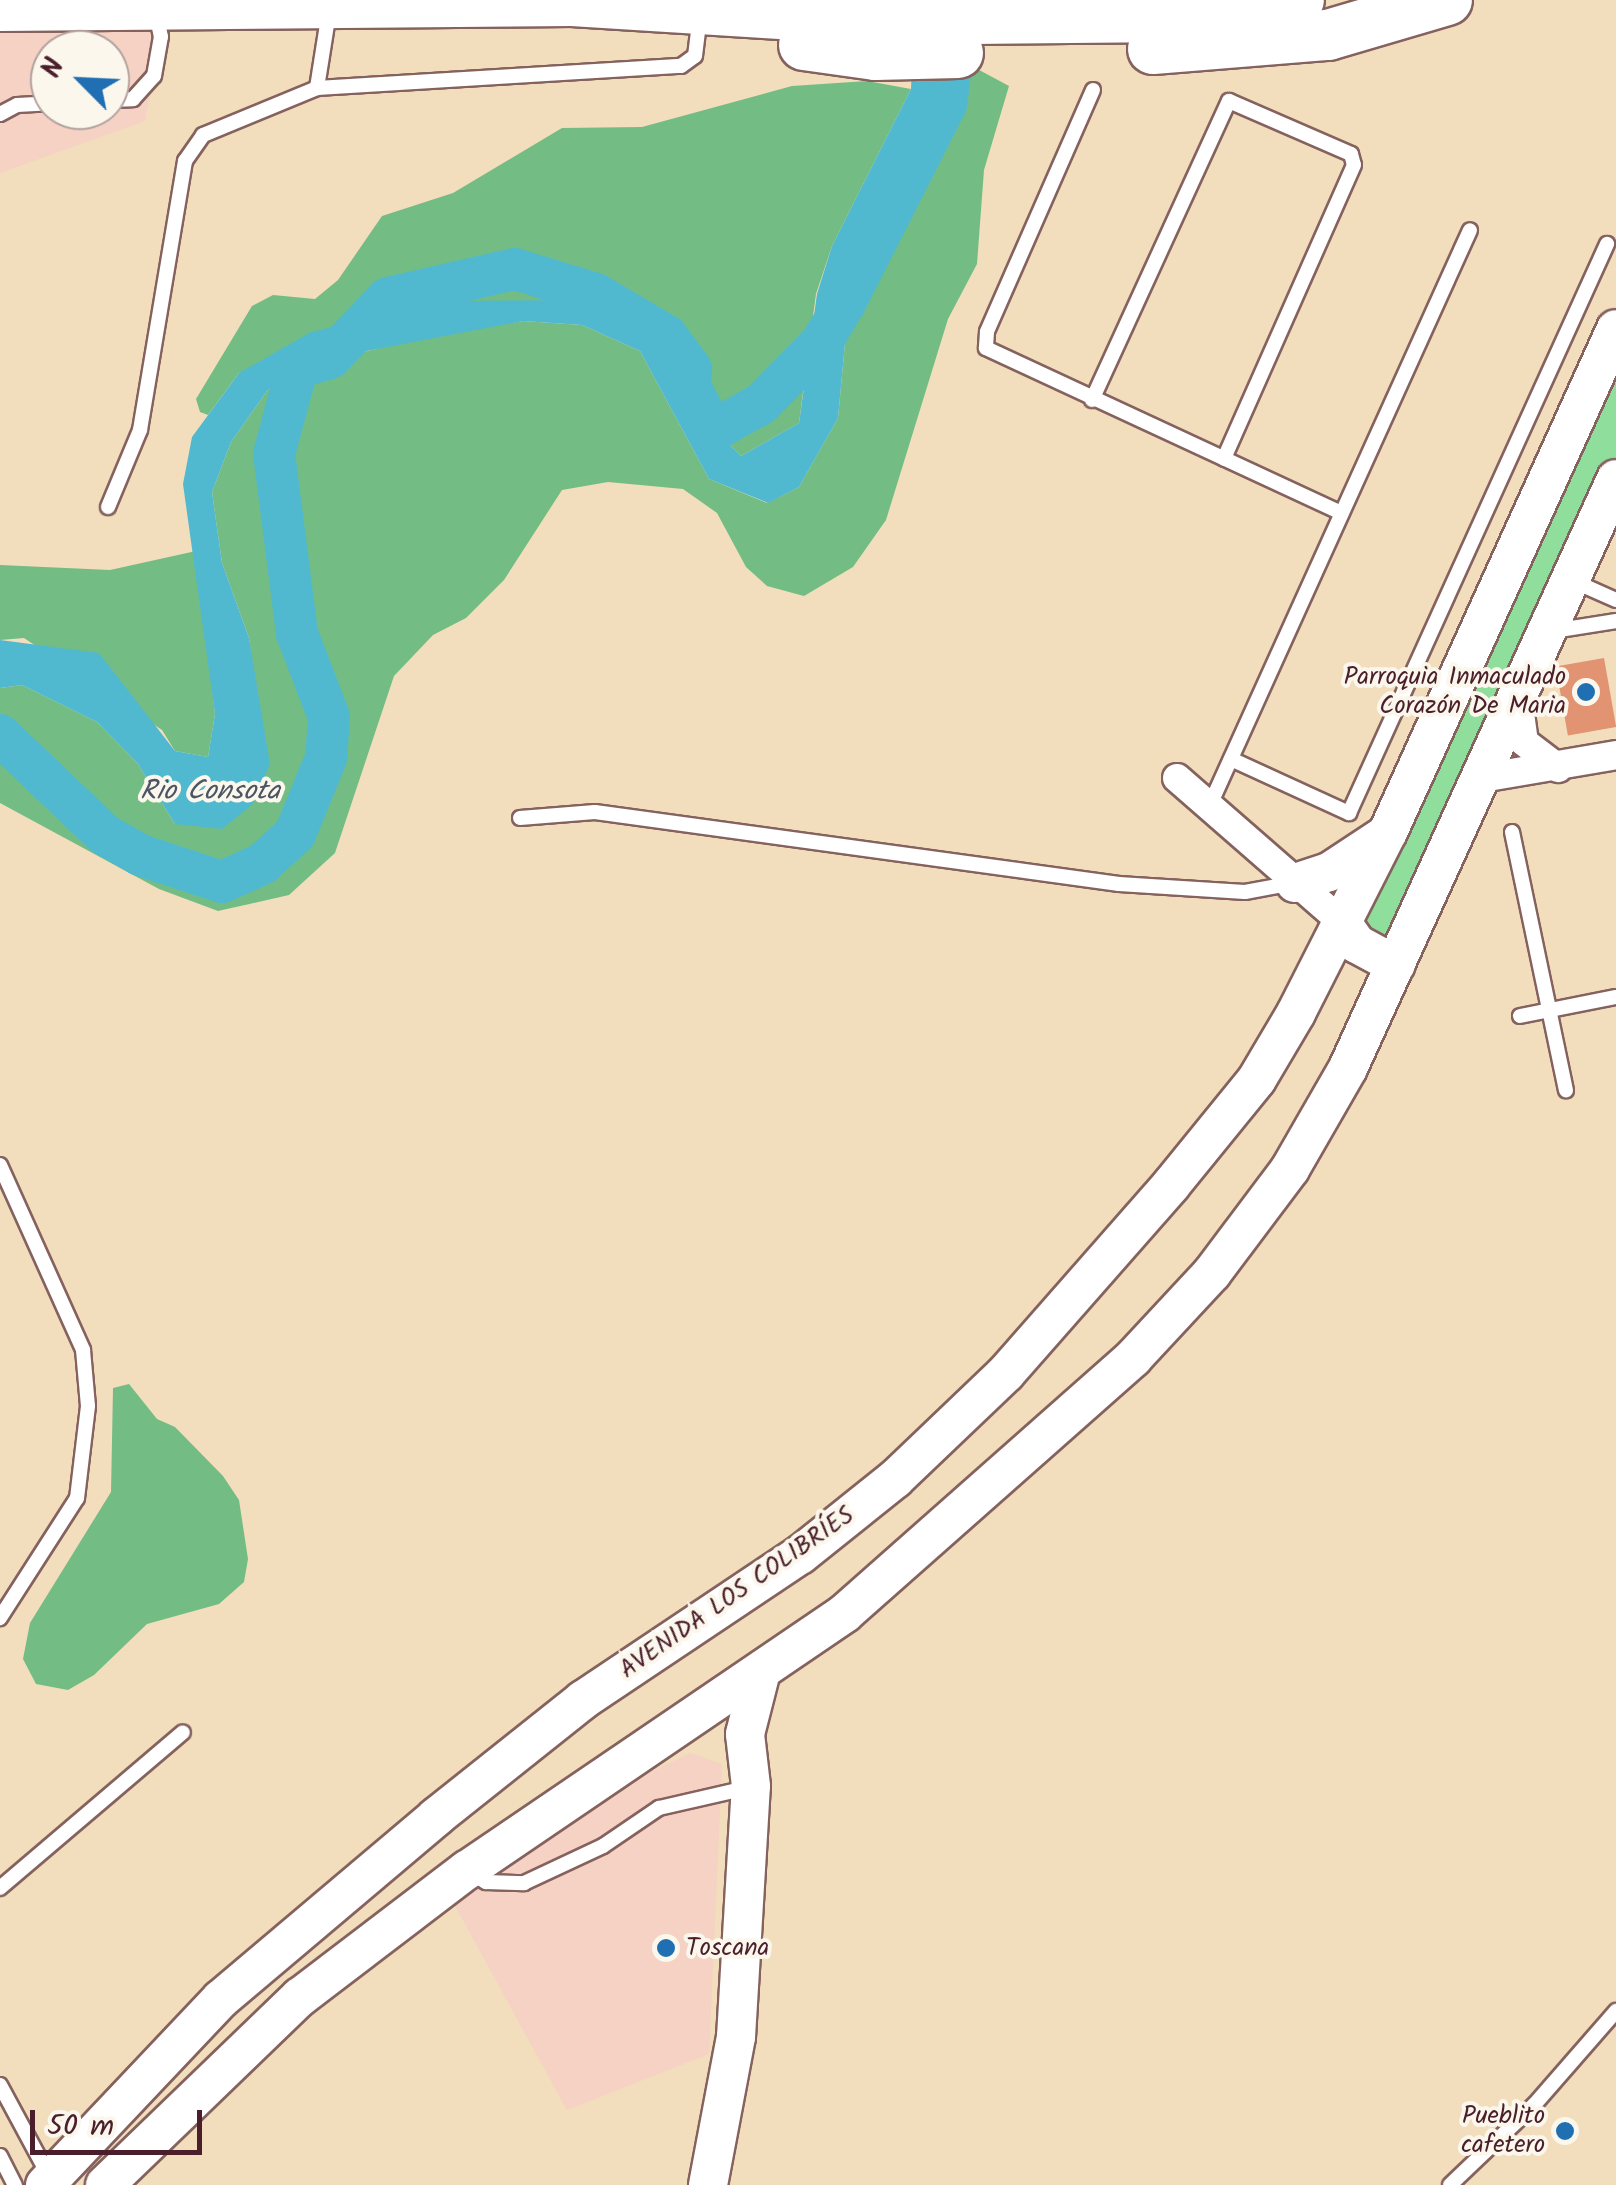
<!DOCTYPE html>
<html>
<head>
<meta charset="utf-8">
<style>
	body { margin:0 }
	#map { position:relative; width:1616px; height:2185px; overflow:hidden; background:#f2ddbd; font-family:Kalam,sans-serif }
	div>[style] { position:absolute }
	.built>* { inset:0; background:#f5d2c3 }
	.green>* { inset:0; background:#8fde9c }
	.forest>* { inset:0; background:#73bd84 }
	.water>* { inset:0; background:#51b9cf }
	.river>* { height:42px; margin:-21px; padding:0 21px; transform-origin:21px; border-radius:21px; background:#51b9cf }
	.building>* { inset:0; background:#e19372; transform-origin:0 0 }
	.roads { filter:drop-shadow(2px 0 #85625e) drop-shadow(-2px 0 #85625e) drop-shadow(0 2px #85625e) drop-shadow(0 -2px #85625e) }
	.lane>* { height:14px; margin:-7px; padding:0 7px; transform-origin:7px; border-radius:7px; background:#fff }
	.street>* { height:28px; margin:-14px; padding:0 14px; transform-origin:14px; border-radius:14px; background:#fff }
	.secondary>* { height:38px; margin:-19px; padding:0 19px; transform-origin:19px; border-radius:19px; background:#fff }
	.highway>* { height:50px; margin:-25px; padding:0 25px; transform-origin:25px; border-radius:25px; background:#fff }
	.dots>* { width:28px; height:28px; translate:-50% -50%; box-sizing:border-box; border:5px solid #fbf7ec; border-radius:50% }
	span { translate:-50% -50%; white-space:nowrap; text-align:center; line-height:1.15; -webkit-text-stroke:8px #fbf7ec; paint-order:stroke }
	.poi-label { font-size:25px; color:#4a1f2b }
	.right { translate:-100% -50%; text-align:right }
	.left { translate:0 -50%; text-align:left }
	.street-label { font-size:25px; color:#4a1f2b }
	.water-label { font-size:28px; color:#4c5564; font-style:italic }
	.north { position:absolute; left:30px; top:30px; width:100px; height:100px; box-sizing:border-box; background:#fbf7ec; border:2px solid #b4a19f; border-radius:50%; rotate:294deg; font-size:28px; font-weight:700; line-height:40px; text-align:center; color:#4a1f2b }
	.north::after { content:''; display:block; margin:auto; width:35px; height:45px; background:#1f6fb2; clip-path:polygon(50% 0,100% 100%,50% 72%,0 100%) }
	.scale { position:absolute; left:30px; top:2110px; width:172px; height:45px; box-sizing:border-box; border:5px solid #4a1f2b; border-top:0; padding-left:12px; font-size:30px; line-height:35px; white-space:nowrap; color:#4a1f2b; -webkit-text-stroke:8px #fbf7ec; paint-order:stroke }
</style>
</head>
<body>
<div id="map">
	<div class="built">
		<i style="clip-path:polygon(evenodd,153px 3px,161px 37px,145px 121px,0 173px,0 6px,153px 3px,50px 50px,110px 50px,110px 110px,50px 110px,50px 50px)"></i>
		<i style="clip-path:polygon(690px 1753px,722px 1764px,709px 2054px,567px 2110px,454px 1904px,649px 1773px)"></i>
	</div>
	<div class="green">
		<i style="clip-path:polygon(1616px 329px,1616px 479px,1396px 965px,1357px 944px,1366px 878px)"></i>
	</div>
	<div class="forest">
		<i style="clip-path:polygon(968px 64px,1009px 86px,984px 170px,977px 264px,948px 319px,886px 520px,853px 567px,804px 596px,767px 586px,746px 567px,717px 513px,683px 489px,608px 482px,562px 490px,504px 580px,466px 618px,433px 635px,394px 676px,335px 853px,289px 895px,218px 911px,159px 889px,0 803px,0 688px,22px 685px,97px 722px,138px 764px,175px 824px,253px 670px,249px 638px,222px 563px,212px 492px,231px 442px,267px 391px,297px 368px,442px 333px,523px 321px,582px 325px,640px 351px,709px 479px,767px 503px,799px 487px,838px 418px,852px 268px,903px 148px,945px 71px)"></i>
		<i style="clip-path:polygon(867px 81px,911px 89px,832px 246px,816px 294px,799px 423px,741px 456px,709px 423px,691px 369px,578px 300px,239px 373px,208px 415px,200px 412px,196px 399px,252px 306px,273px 295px,315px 299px,338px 280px,382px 216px,453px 193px,562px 128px,642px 127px,792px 86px)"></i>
		<i style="clip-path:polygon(196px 551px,215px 714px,208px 757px,175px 751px,162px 730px,24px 638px,0 640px,0 565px,110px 570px)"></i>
		<i style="clip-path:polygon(129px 1384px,157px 1419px,175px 1427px,223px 1476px,239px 1500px,248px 1559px,244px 1582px,219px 1604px,147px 1624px,94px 1675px,68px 1690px,36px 1684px,23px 1659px,30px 1623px,111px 1492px,113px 1388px)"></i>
	</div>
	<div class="water">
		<i style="clip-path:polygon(915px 0,945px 71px,903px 148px,852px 268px,838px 418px,799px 487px,768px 503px,709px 479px,640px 351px,582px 325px,523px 321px,330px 358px,297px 368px,267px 391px,231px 442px,212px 492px,222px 563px,249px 638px,270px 764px,252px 805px,222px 829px,175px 824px,138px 764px,97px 722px,22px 685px,0 688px,0 640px,99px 653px,175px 751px,208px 757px,215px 714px,183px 484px,192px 437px,239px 373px,311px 332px,444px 301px,578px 300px,633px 312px,667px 336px,691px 369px,709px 423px,741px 456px,799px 423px,817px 294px,832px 246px,911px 89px)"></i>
	</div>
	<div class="river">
		<i style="left:0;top:735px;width:145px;rotate:43.6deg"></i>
		<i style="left:105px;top:835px;width:40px;rotate:29.7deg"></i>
		<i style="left:140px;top:855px;width:86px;rotate:18.2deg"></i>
		<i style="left:222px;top:882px;width:44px;rotate:-24.2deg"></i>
		<i style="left:262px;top:864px;width:45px;rotate:-42.3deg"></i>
		<i style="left:295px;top:834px;width:82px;rotate:-67.8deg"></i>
		<i style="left:326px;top:758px;width:41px;rotate:-85.8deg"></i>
		<i style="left:329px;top:717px;width:90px;rotate:-110.9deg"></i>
		<i style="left:297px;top:633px;width:180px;rotate:-97.3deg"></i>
		<i style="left:274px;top:454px;width:89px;rotate:-75deg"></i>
		<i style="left:297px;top:368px;width:34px;rotate:-17deg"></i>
		<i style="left:330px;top:358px;width:83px;rotate:-46deg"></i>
		<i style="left:388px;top:298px;width:130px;rotate:-12.9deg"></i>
		<i style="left:515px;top:269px;width:85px;rotate:17.2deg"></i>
		<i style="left:596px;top:294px;width:82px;rotate:30.6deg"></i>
		<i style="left:667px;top:336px;width:41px;rotate:54deg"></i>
		<i style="left:691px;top:369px;width:16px;rotate:97deg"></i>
		<i style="left:689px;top:385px;width:43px;rotate:62.2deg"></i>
		<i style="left:709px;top:423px;width:14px;rotate:8deg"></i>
		<i style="left:723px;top:425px;width:43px;rotate:-28.9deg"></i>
		<i style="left:761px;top:404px;width:86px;rotate:-45.5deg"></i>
		<i style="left:821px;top:343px;width:47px;rotate:-59deg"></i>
		<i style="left:845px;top:303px;width:223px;rotate:-63.1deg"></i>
		<i style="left:946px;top:104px;width:85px;rotate:-82.5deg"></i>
	</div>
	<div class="building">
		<i style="left:1604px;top:658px;width:70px;height:49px;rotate:80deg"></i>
	</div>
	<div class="roads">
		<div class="lane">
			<i style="left:329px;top:12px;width:77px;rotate:99deg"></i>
			<i style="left:317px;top:88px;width:365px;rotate:-3.5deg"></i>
			<i style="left:681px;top:66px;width:17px;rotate:-36deg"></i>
			<i style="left:695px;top:56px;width:25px;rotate:-83deg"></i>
			<i style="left:1093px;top:90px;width:264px;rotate:113.7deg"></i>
			<i style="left:987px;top:332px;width:16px;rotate:94deg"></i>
			<i style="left:986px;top:348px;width:392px;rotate:24.9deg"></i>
			<i style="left:110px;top:100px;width:23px;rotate:-2deg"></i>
			<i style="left:133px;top:99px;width:31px;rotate:-48deg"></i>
			<i style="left:154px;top:76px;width:40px;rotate:-80deg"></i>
			<i style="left:161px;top:37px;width:24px;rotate:-102deg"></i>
			<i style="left:0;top:114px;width:19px;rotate:-28deg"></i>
			<i style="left:17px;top:105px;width:33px;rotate:-3deg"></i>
			<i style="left:1092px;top:400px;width:329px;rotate:-65.4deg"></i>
			<i style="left:1229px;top:101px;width:133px;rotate:23.5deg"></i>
			<i style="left:1351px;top:154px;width:11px;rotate:75deg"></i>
			<i style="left:1354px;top:165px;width:321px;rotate:113.9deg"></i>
			<i style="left:108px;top:507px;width:83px;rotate:-67.4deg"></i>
			<i style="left:140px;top:430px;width:273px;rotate:-80.5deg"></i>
			<i style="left:185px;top:161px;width:32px;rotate:-55deg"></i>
			<i style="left:203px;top:135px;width:123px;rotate:-22.4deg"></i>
			<i style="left:1571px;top:580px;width:49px;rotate:24deg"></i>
			<i style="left:1553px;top:631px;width:64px;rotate:-9deg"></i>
			<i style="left:1231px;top:759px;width:130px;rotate:24.6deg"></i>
			<i style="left:1349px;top:813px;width:625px;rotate:-65.61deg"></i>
			<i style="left:1209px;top:807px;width:633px;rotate:-65.66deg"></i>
			<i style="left:520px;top:818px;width:75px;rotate:-4.6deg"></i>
			<i style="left:595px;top:812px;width:529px;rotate:7.82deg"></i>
			<i style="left:1119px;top:884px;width:126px;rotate:3.6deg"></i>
			<i style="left:1245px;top:892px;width:50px;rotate:-10.4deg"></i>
			<i style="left:1512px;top:832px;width:264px;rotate:78.2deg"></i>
			<i style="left:1520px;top:1016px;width:98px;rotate:-11.2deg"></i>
			<i style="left:0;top:1165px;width:203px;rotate:65.8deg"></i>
			<i style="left:83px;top:1350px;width:56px;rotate:84.9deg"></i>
			<i style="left:88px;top:1406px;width:93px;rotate:96.8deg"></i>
			<i style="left:77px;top:1498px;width:143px;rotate:122.7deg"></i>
			<i style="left:472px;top:1873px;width:17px;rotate:33deg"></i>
			<i style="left:486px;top:1882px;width:38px;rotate:2deg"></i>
			<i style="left:524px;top:1883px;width:87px;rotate:-25.1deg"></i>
			<i style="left:603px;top:1846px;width:68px;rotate:-34.2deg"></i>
			<i style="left:659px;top:1808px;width:89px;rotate:-12.9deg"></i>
			<i style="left:0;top:1888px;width:240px;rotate:-40.4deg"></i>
			<i style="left:0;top:2085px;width:106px;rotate:61.7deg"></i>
			<i style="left:0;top:2156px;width:33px;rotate:63deg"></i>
			<i style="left:1450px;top:2185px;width:116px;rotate:-43.6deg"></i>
			<i style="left:1534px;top:2105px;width:125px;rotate:-48.9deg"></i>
		</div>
		<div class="street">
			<i style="left:1518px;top:699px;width:43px;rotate:82.1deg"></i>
			<i style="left:1524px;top:742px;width:43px;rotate:37.4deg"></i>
			<i style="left:1177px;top:778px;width:216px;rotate:41.1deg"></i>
			<i style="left:1482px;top:778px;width:136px;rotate:-9.7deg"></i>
		</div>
		<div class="secondary">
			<i style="left:1295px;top:883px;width:36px;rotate:-18deg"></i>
			<i style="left:1329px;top:872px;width:64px;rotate:-33.4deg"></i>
			<i style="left:1340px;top:920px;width:29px;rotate:55deg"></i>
			<i style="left:1357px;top:944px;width:44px;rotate:28.3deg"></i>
			<i style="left:45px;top:2185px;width:256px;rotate:-46.6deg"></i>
			<i style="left:221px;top:1999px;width:282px;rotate:-40.2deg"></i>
			<i style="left:436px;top:1817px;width:188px;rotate:-38.5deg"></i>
			<i style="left:583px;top:1700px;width:261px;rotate:-33.8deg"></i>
			<i style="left:800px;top:1555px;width:122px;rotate:-38.7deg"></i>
			<i style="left:895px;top:1479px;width:153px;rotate:-43.7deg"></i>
			<i style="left:1006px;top:1373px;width:250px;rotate:-48.7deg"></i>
			<i style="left:1171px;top:1185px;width:136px;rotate:-50.9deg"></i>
			<i style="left:1257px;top:1079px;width:77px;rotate:-59.4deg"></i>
			<i style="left:1296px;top:1013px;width:203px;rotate:-63.1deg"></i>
			<i style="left:1388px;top:832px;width:552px;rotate:-65.62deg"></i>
			<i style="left:105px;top:2185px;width:271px;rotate:-44deg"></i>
			<i style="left:300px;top:1997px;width:210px;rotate:-37.3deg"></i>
			<i style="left:467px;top:1870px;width:457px;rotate:-34.2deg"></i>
			<i style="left:845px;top:1613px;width:385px;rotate:-41.5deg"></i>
			<i style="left:1133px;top:1358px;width:116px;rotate:-47.1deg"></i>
			<i style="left:1212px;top:1273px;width:130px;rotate:-53.1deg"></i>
			<i style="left:1290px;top:1169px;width:116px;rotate:-60.1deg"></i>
			<i style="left:1348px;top:1068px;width:647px;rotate:-65.53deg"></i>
			<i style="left:708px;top:2185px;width:151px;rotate:-79.3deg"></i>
			<i style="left:736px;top:2037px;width:251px;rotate:-86.6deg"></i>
			<i style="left:751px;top:1786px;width:52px;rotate:-96.6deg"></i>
			<i style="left:745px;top:1734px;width:65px;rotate:-75.7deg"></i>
		</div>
		<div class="highway">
			<i style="left:0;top:6px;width:572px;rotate:-0.5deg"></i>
			<i style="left:572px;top:1px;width:305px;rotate:3.6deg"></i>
			<i style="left:876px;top:20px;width:298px;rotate:-0.6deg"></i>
			<i style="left:1174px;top:17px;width:126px;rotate:-7.7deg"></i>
			<i style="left:804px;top:45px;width:72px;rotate:8deg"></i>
			<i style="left:875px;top:55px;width:83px;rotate:-1.4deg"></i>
			<i style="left:1153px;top:49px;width:176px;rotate:-4.6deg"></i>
			<i style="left:1328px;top:35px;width:124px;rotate:-16.4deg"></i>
		</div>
	</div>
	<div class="dots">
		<i style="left:1586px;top:692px;background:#1f6fb2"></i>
		<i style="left:666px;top:1948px;background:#1f6fb2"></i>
		<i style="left:1565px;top:2131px;background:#1f6fb2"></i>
	</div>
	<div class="poi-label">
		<span class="right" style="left:1566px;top:692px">Parroquia Inmaculado<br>Corazón De Maria</span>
		<span class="left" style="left:686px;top:1948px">Toscana</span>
		<span class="right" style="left:1545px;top:2131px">Pueblito<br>cafetero</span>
	</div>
	<div class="street-label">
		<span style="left:737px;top:1593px;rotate:-35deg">AVENIDA LOS COLIBRÍES</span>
	</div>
	<div class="water-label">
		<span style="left:210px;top:792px">Rio Consota</span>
	</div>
	<div class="north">N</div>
	<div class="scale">50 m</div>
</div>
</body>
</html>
